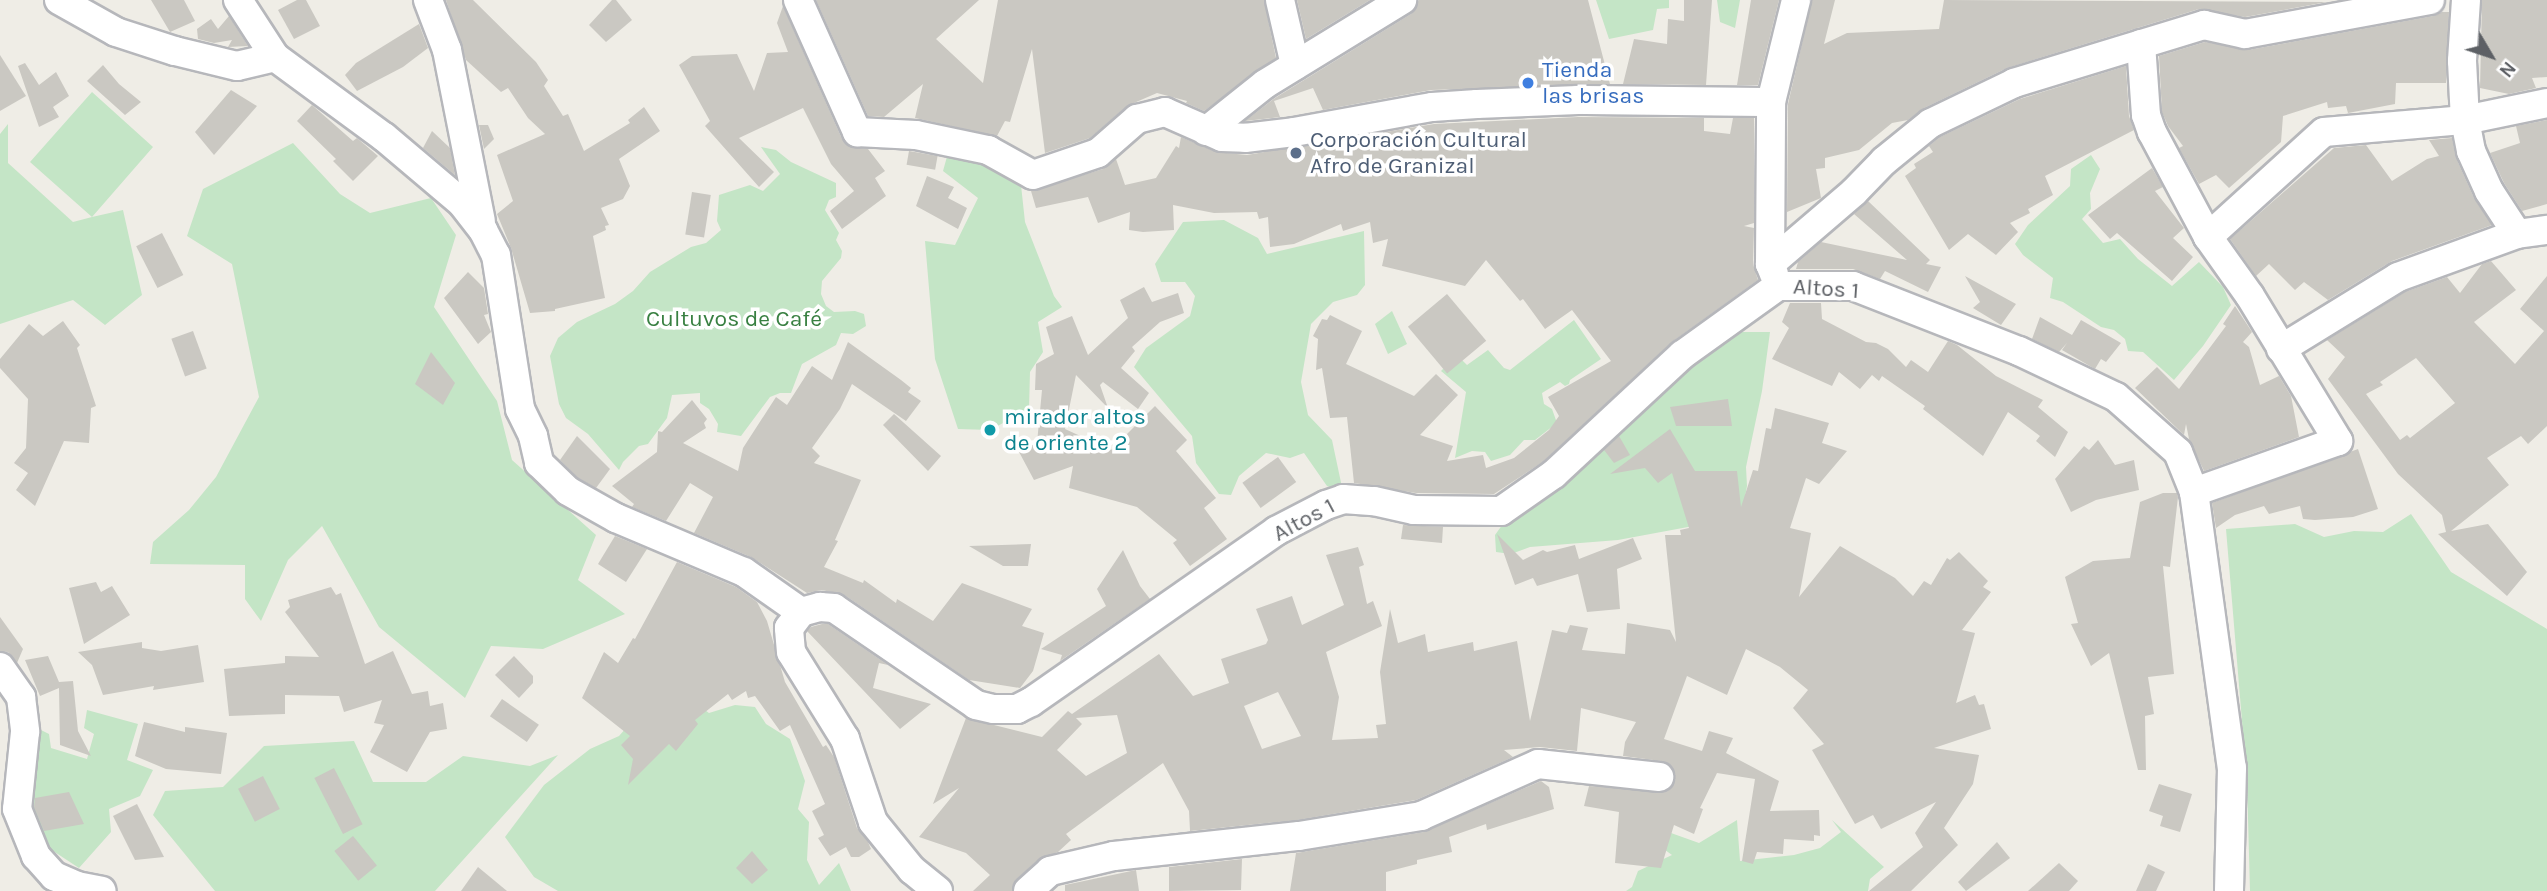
<!DOCTYPE html>
<html>
<head>
<meta charset="utf-8">
<style>
	body { margin:0 }
	#map { position:relative; width:2547px; height:891px; overflow:hidden; background:#efede6; font-family:Karla,sans-serif }
	div>[style] { position:absolute }
	.green>* { inset:0; background:#c4e5c6 }
	.building>* { inset:0; background:#cac8c2; transform-origin:0 0 }
	.roads { filter:drop-shadow(2px 0 #b6b7bb) drop-shadow(-2px 0 #b6b7bb) drop-shadow(0 2px #b6b7bb) drop-shadow(0 -2px #b6b7bb) }
	.minor>* { height:28px; margin:-14px; padding:0 14px; transform-origin:14px; border-radius:14px; background:#fff }
	.dots>* { width:19px; height:19px; translate:-50% -50%; box-sizing:border-box; border:4px solid #fff; border-radius:50% }
	span { translate:-50% -50%; white-space:nowrap; text-align:center; line-height:1.15; -webkit-text-stroke:7px #fff; paint-order:stroke }
	.shop-label { font-size:23px; color:#366cbe }
	.left { translate:0 -50%; text-align:left }
	.service-label { font-size:23px; color:#4e5e75 }
	.street-label { font-size:23px; color:#5d6065 }
	.park-label { font-size:23px; color:#398042 }
	.culture-label { font-size:23px; color:#0d838f }
	.north { position:absolute; left:2456px; top:21px; width:70px; height:70px; -webkit-text-stroke:5px #fff; paint-order:stroke; rotate:129deg; font-size:19px; font-weight:700; line-height:28px; text-align:center; color:#5d6065 }
	.north::after { content:''; display:block; margin:auto; width:24px; height:32px; background:#5d6065; clip-path:polygon(50% 0,100% 100%,50% 72%,0 100%) }
</style>
</head>
<body>
<div id="map">
	<div class="green">
		<i style="clip-path:polygon(1596px 0,1669px 0,1669px 8px,1657px 9px,1653px 30px,1609px 39px)"></i>
		<i style="clip-path:polygon(1717px 0,1740px 0,1735px 28px,1720px 22px)"></i>
		<i style="clip-path:polygon(92px 92px,153px 147px,92px 217px,123px 210px,142px 295px,105px 325px,73px 300px,0 324px,0 134px,8px 124px,8px 163px,73px 222px,92px 217px,30px 162px)"></i>
		<i style="clip-path:polygon(293px 143px,340px 194px,370px 213px,431px 198px,456px 235px,434px 307px,497px 401px,512px 460px,596px 535px,578px 580px,625px 614px,543px 649px,491px 646px,465px 698px,379px 627px,322px 526px,288px 560px,261px 621px,245px 599px,245px 565px,150px 564px,153px 542px,189px 510px,216px 477px,259px 397px,232px 264px,187px 236px,203px 189px)"></i>
		<i style="clip-path:polygon(761px 147px,776px 150px,791px 162px,836px 183px,836px 197px,829px 200px,825px 210px,839px 233px,836px 240px,842px 251px,841px 258px,822px 281px,821px 294px,826px 306px,834px 312px,855px 311px,864px 314px,866px 326px,853px 334px,841px 333px,836px 345px,802px 364px,791px 393px,780px 393px,770px 397px,741px 436px,717px 432px,718px 424px,709px 409px,700px 403px,700px 393px,672px 395px,667px 418px,648px 444px,639px 446px,623px 462px,619px 470px,588px 434px,566px 418px,559px 404px,550px 356px,558px 338px,577px 322px,615px 304px,633px 291px,650px 272px,691px 247px,706px 243px,721px 230px,717px 221px,719px 195px,750px 185px,763px 191px,780px 174px)"></i>
		<i style="clip-path:polygon(948px 153px,1002px 168px,1021px 185px,1025px 222px,1054px 296px,1062px 307px,1038px 322px,1043px 352px,1030px 372px,1029px 409px,990px 430px,958px 429px,935px 359px,925px 241px,955px 245px,978px 198px,943px 171px)"></i>
		<i style="clip-path:polygon(2091px 155px,2100px 169px,2090px 193px,2091px 209px,2082px 219px,2103px 243px,2120px 239px,2138px 259px,2172px 286px,2199px 262px,2223px 287px,2231px 305px,2203px 346px,2174px 380px,2143px 352px,2128px 351px,2125px 339px,2114px 330px,2101px 327px,2063px 302px,2050px 298px,2053px 278px,2023px 255px,2015px 244px,2028px 225px,2070px 186px,2071px 169px)"></i>
		<i style="clip-path:polygon(1224px 220px,1258px 238px,1267px 254px,1364px 231px,1365px 285px,1357px 295px,1333px 302px,1311px 324px,1301px 382px,1308px 415px,1332px 440px,1343px 492px,1327px 486px,1304px 453px,1290px 458px,1266px 453px,1239px 476px,1231px 495px,1219px 494px,1196px 463px,1192px 436px,1134px 367px,1146px 348px,1190px 316px,1195px 296px,1185px 282px,1161px 282px,1155px 264px,1183px 222px)"></i>
		<i style="clip-path:polygon(1392px 311px,1407px 344px,1388px 354px,1375px 324px)"></i>
		<i style="clip-path:polygon(1574px 320px,1601px 359px,1570px 380px,1569px 384px,1565px 386px,1560px 382px,1542px 393px,1544px 404px,1552px 409px,1557px 423px,1535px 440px,1524px 440px,1510px 455px,1491px 461px,1485px 452px,1472px 451px,1455px 458px,1466px 392px,1441px 371px,1457px 355px,1467px 365px,1488px 350px,1504px 368px,1510px 370px)"></i>
		<i style="clip-path:polygon(1733px 332px,1770px 332px,1762px 391px,1746px 467px,1747px 486px,1741px 519px,1726px 524px,1688px 527px,1618px 540px,1530px 547px,1511px 554px,1496px 552px,1495px 535px,1510px 514px,1718px 347px)"></i>
		<i style="clip-path:polygon(2411px 514px,2451px 572px,2547px 629px,2547px 891px,2250px 891px,2247px 781px,2226px 529px,2295px 524px,2324px 537px,2354px 531px,2383px 532px)"></i>
		<i style="clip-path:polygon(652px 699px,695px 703px,709px 713px,735px 705px,755px 707px,766px 724px,790px 739px,805px 781px,798px 809px,809px 822px,807px 860px,819px 885px,839px 863px,851px 891px,558px 891px,534px 877px,505px 837px,544px 785px,590px 749px,619px 736px)"></i>
		<i style="clip-path:polygon(87px 710px,138px 724px,127px 760px,153px 770px,140px 796px,109px 809px,111px 832px,79px 868px,38px 841px,29px 818px,30px 766px,39px 729px,49px 734px,51px 748px,87px 759px,94px 734px,84px 728px)"></i>
		<i style="clip-path:polygon(354px 741px,373px 782px,426px 782px,463px 756px,530px 766px,558px 755px,435px 891px,215px 891px,153px 815px,165px 791px,223px 787px,264px 746px)"></i>
		<i style="clip-path:polygon(1737px 820px,1740px 861px,1794px 855px,1820px 848px,1841px 832px,1832px 820px,1884px 867px,1870px 879px,1868px 891px,1626px 891px,1632px 887px,1638px 871px,1672px 855px,1654px 842px,1671px 833px,1699px 843px)"></i>
	</div>
	<div class="building">
		<i style="clip-path:polygon(151px 0,184px 0,195px 21px,170px 32px)"></i>
		<i style="clip-path:polygon(297px 0,306px 0,320px 26px,294px 39px,278px 10px)"></i>
		<i style="clip-path:polygon(446px 0,473px 0,536px 62px,548px 80px,544px 86px,563px 116px,568px 114px,584px 151px,630px 123px,628px 120px,644px 107px,660px 131px,619px 159px,630px 186px,623px 199px,601px 208px,609px 225px,605px 226px,606px 230px,593px 236px,605px 298px,555px 309px,555px 311px,530px 313px,511px 248px,497px 214px,513px 201px,497px 155px,545px 134px,528px 118px,508px 88px,501px 92px,466px 60px)"></i>
		<i style="clip-path:polygon(612px 0,616px 0,632px 20px,606px 42px,589px 25px)"></i>
		<i style="clip-path:polygon(816px 0,979px 0,936px 39px,983px 83px,998px 0,1264px 0,1276px 58px,1204px 111px,1186px 103px,1187px 101px,1157px 93px,1127px 106px,1090px 138px,1045px 153px,1032px 49px,1010px 122px,1005px 121px,997px 136px,915px 118px,923px 84px,884px 117px,868px 116px)"></i>
		<i style="clip-path:polygon(1297px 0,1370px 0,1306px 39px)"></i>
		<i style="clip-path:polygon(1419px 0,1588px 0,1610px 84px,1431px 90px,1323px 110px,1313px 88px,1274px 101px,1280px 117px,1245px 121px,1275px 98px,1411px 14px)"></i>
		<i style="clip-path:polygon(1684px 0,1712px 0,1706px 85px,1623px 84px,1634px 39px,1667px 44px,1668px 19px,1684px 21px)"></i>
		<i style="clip-path:polygon(1751px 0,1779px 0,1758px 85px,1737px 85px)"></i>
		<i style="clip-path:polygon(1812px 0,1835px 0,1824px 44px,1847px 33px,1939px 29px,1944px 0,2327px 2px,2245px 17px,2199px 9px,2007px 68px,1924px 108px,1908px 120px,1892px 123px,1859px 150px,1825px 158px,1825px 168px,1816px 169px,1821px 198px,1787px 212px,1788px 104px)"></i>
		<i style="clip-path:polygon(2482px 0,2547px 0,2547px 77px,2532px 78px,2536px 88px,2509px 94px,2480px 88px)"></i>
		<i style="clip-path:polygon(783px 6px,842px 139px,848px 146px,868px 149px,885px 171px,875px 178px,886px 196px,842px 229px,830px 211px,854px 191px,831px 164px,803px 108px,739px 138px,774px 172px,759px 187px,705px 126px,710px 121px,679px 65px,692px 56px,737px 54px,754px 91px,767px 53px,788px 52px,777px 23px)"></i>
		<i style="clip-path:polygon(2442px 12px,2449px 12px,2446px 83px,2396px 83px,2395px 104px,2348px 113px,2346px 106px,2328px 108px,2327px 102px,2283px 116px,2281px 142px,2229px 188px,2216px 175px,2199px 184px,2179px 148px,2183px 146px,2168px 126px,2162px 112px,2159px 56px,2205px 42px,2248px 50px,2433px 16px)"></i>
		<i style="clip-path:polygon(229px 16px,248px 46px,228px 47px,232px 40px,214px 43px,198px 39px,197px 29px,211px 19px,218px 29px)"></i>
		<i style="clip-path:polygon(419px 24px,428px 48px,403px 67px,357px 91px,345px 75px,356px 63px)"></i>
		<i style="clip-path:polygon(0 55px,26px 96px,0 111px)"></i>
		<i style="clip-path:polygon(25px 63px,39px 85px,56px 72px,69px 96px,53px 107px,59px 117px,39px 127px,18px 66px)"></i>
		<i style="clip-path:polygon(103px 65px,119px 84px,141px 102px,125px 115px,87px 81px)"></i>
		<i style="clip-path:polygon(2126px 66px,2129px 116px,2134px 130px,2045px 176px,2053px 195px,2028px 209px,2030px 213px,2010px 223px,2018px 232px,1996px 255px,1968px 234px,1949px 250px,1905px 176px,1916px 168px,1914px 164px,1933px 152px,1929px 146px,1940px 137px,2020px 99px)"></i>
		<i style="clip-path:polygon(231px 90px,257px 106px,214px 155px,195px 132px)"></i>
		<i style="clip-path:polygon(312px 105px,353px 141px,357px 138px,378px 156px,353px 181px,333px 161px,336px 159px,297px 121px)"></i>
		<i style="clip-path:polygon(1578px 117px,1704px 118px,1704px 131px,1730px 134px,1733px 118px,1754px 118px,1754px 223px,1744px 226px,1754px 228px,1753px 264px,1758px 280px,1672px 342px,1544px 461px,1494px 494px,1416px 493px,1354px 483px,1347px 417px,1330px 418px,1322px 368px,1316px 370px,1318px 339px,1313px 336px,1322px 319px,1327px 320px,1330px 315px,1362px 331px,1346px 364px,1414px 396px,1436px 374px,1458px 395px,1420px 435px,1453px 446px,1447px 461px,1483px 455px,1486px 468px,1514px 458px,1549px 430px,1559px 416px,1548px 397px,1611px 361px,1572px 310px,1545px 329px,1523px 299px,1520px 301px,1486px 260px,1465px 286px,1382px 266px,1388px 239px,1373px 243px,1370px 222px,1343px 231px,1341px 224px,1294px 244px,1270px 247px,1268px 217px,1259px 219px,1257px 212px,1214px 213px,1173px 205px,1174px 230px,1143px 232px,1129px 230px,1130px 212px,1098px 223px,1088px 197px,1036px 208px,1031px 191px,1103px 169px,1116px 159px,1125px 185px,1156px 178px,1176px 146px,1179px 148px,1181px 137px,1216px 152px,1247px 155px,1434px 124px)"></i>
		<i style="clip-path:polygon(2547px 120px,2547px 204px,2522px 211px,2504px 183px,2490px 153px,2520px 143px,2516px 126px)"></i>
		<i style="clip-path:polygon(479px 125px,488px 125px,494px 139px,484px 149px)"></i>
		<i style="clip-path:polygon(432px 131px,450px 148px,455px 175px,423px 148px)"></i>
		<i style="clip-path:polygon(2452px 138px,2456px 158px,2474px 198px,2492px 225px,2392px 261px,2328px 300px,2304px 282px,2295px 290px,2269px 264px,2256px 276px,2230px 239px,2334px 148px,2366px 145px,2392px 181px,2427px 159px,2439px 156px,2429px 140px)"></i>
		<i style="left:909px;top:151px;width:29px;height:14px;rotate:10deg"></i>
		<i style="clip-path:polygon(2152px 168px,2163px 187px,2155px 191px,2184px 228px,2173px 238px,2193px 257px,2172px 281px,2117px 233px,2110px 239px,2088px 215px)"></i>
		<i style="clip-path:polygon(927px 176px,954px 187px,948px 198px,967px 208px,958px 229px,916px 206px)"></i>
		<i style="left:692px;top:192px;width:19px;height:43px;rotate:9deg"></i>
		<i style="clip-path:polygon(1868px 201px,1930px 260px,1926px 264px,1941px 267px,1928px 292px,1885px 271px,1880px 279px,1853px 269px,1796px 269px,1798px 262px,1821px 242px,1907px 260px,1854px 214px)"></i>
		<i style="left:162px;top:233px;width:47px;height:29px;rotate:63deg"></i>
		<i style="clip-path:polygon(evenodd,2491px 261px,2516px 290px,2474px 322px,2515px 364px,2544px 331px,2520px 309px,2547px 276px,2547px 426px,2528px 444px,2521px 436px,2487px 458px,2509px 485px,2451px 531px,2488px 524px,2527px 572px,2507px 596px,2438px 534px,2446px 532px,2442px 515px,2398px 474px,2328px 379px,2345px 357px,2327px 340px,2405px 292px,2447px 277px,2460px 293px,2482px 264px,2491px 261px,2416px 358px,2455px 403px,2410px 438px,2407px 435px,2400px 440px,2366px 394px,2383px 385px,2380px 382px,2416px 358px)"></i>
		<i style="clip-path:polygon(468px 272px,484px 288px,488px 314px,484px 315px,491px 332px,478px 344px,444px 298px)"></i>
		<i style="clip-path:polygon(1965px 276px,2016px 304px,2001px 325px,1973px 308px,1980px 302px)"></i>
		<i style="clip-path:polygon(1144px 287px,1152px 302px,1178px 293px,1184px 313px,1160px 322px,1132px 347px,1135px 351px,1121px 368px,1149px 393px,1138px 409px,1103px 382px,1100px 385px,1108px 408px,1076px 375px,1065px 429px,1111px 450px,1155px 406px,1187px 440px,1176px 451px,1216px 498px,1204px 508px,1227px 539px,1190px 566px,1173px 543px,1177px 540px,1137px 507px,1069px 488px,1073px 466px,1034px 480px,1018px 450px,1037px 443px,1042px 390px,1035px 390px,1036px 364px,1054px 354px,1046px 327px,1072px 316px,1088px 355px,1128px 318px,1120px 300px)"></i>
		<i style="left:1447px;top:294px;width:61px;height:51px;rotate:50deg"></i>
		<i style="clip-path:polygon(1790px 303px,1821px 303px,1822px 319px,1866px 342px,1876px 343px,1888px 349px,1906px 367px,1911px 360px,1928px 372px,1948px 341px,1957px 345px,1996px 376px,2043px 400px,2038px 407px,2068px 432px,2055px 457px,2036px 441px,2040px 436px,2008px 412px,1983px 456px,1923px 409px,1925px 406px,1882px 376px,1879px 381px,1872px 375px,1860px 389px,1839px 372px,1832px 386px,1772px 359px,1789px 328px,1782px 322px)"></i>
		<i style="clip-path:polygon(2235px 306px,2252px 332px,2243px 342px,2249px 347px,2260px 385px,2279px 376px,2291px 396px,2299px 437px,2204px 471px,2189px 439px,2186px 424px,2184px 435px,2135px 388px,2157px 367px,2179px 389px,2226px 326px,2223px 324px)"></i>
		<i style="clip-path:polygon(2040px 317px,2072px 335px,2081px 320px,2121px 343px,2106px 362px,2101px 359px,2095px 369px,2062px 350px,2067px 343px,2059px 352px,2032px 339px)"></i>
		<i style="clip-path:polygon(63px 321px,80px 345px,77px 348px,96px 406px,91px 408px,89px 443px,64px 441px,35px 506px,16px 490px,28px 473px,14px 463px,26px 448px,28px 399px,0 368px,0 359px,29px 324px,43px 336px)"></i>
		<i style="left:193px;top:331px;width:40px;height:23px;rotate:70deg"></i>
		<i style="clip-path:polygon(848px 342px,901px 380px,911px 388px,908px 392px,921px 401px,906px 421px,852px 384px,840px 409px,812px 448px,820px 456px,814px 463px,861px 480px,835px 540px,838px 541px,824px 567px,863px 583px,864px 580px,896px 603px,897px 599px,933px 621px,962px 583px,1032px 609px,1022px 626px,1044px 633px,1033px 671px,1020px 688px,969px 680px,843px 594px,821px 590px,807px 593px,751px 557px,694px 533px,713px 497px,690px 483px,666px 521px,632px 507px,634px 504px,612px 486px,657px 452px,658px 431px,662px 432px,692px 400px,707px 419px,704px 423px,706px 428px,683px 443px,738px 471px,743px 448px,776px 397px,787px 405px,812px 366px,832px 380px)"></i>
		<i style="clip-path:polygon(431px 352px,455px 383px,443px 405px,415px 384px)"></i>
		<i style="clip-path:polygon(1728px 399px,1732px 426px,1676px 426px,1670px 407px)"></i>
		<i style="clip-path:polygon(evenodd,1775px 408px,1829px 423px,1822px 443px,1847px 451px,1819px 484px,1806px 478px,1790px 528px,1811px 533px,1799px 597px,1840px 546px,1895px 578px,1913px 596px,1924px 581px,1931px 585px,1947px 558px,1950px 560px,1959px 552px,1988px 581px,1983px 587px,1991px 592px,1962px 630px,1975px 633px,1956px 703px,1975px 695px,1979px 705px,1984px 704px,1991px 729px,1934px 748px,1979px 755px,1973px 784px,1944px 828px,1958px 845px,1911px 891px,1869px 891px,1923px 847px,1915px 833px,1936px 802px,1881px 829px,1873px 815px,1855px 824px,1812px 750px,1824px 744px,1793px 708px,1808px 690px,1780px 667px,1746px 649px,1727px 695px,1687px 676px,1664px 739px,1702px 751px,1709px 731px,1733px 738px,1726px 753px,1779px 781px,1770px 811px,1819px 810px,1820px 836px,1814px 835px,1814px 841px,1784px 839px,1783px 854px,1757px 852px,1753px 864px,1742px 861px,1755px 779px,1717px 773px,1700px 808px,1703px 809px,1694px 834px,1674px 825px,1661px 868px,1615px 863px,1619px 812px,1584px 806px,1589px 786px,1665px 792px,1673px 786px,1674px 771px,1661px 761px,1623px 756px,1625px 742px,1636px 722px,1581px 708px,1577px 751px,1540px 747px,1504px 750px,1513px 757px,1416px 800px,1297px 820px,1190px 831px,1189px 811px,1163px 763px,1066px 834px,1071px 840px,1058px 852px,1039px 859px,1017px 879px,1012px 891px,973px 891px,990px 875px,966px 853px,919px 837px,959px 788px,933px 804px,966px 718px,1042px 737px,1068px 711px,1072px 714px,1159px 654px,1193px 696px,1229px 683px,1221px 659px,1266px 644px,1268px 640px,1256px 609px,1292px 596px,1302px 625px,1344px 605px,1326px 555px,1358px 547px,1364px 565px,1359px 567px,1367px 604px,1373px 601px,1382px 626px,1326px 652px,1339px 697px,1332px 740px,1378px 738px,1376px 725px,1386px 724px,1380px 672px,1390px 609px,1398px 643px,1425px 634px,1428px 652px,1473px 642px,1474px 651px,1517px 641px,1530px 721px,1552px 630px,1567px 633px,1570px 625px,1588px 628px,1582px 650px,1625px 654px,1627px 623px,1670px 630px,1676px 642px,1665px 535px,1681px 535px,1680px 530px,1689px 528px,1672px 473px,1658px 483px,1645px 468px,1610px 474px,1670px 429px,1695px 471px,1737px 471px,1741px 507px,1753px 470px,1758px 471px,1766px 428px,1771px 429px,1775px 408px,1278px 692px,1301px 736px,1262px 749px,1244px 706px,1278px 692px,1775px 408px,1117px 715px,1127px 753px,1086px 776px,1057px 750px,1082px 724px,1076px 718px,1117px 715px)"></i>
		<i style="clip-path:polygon(894px 414px,941px 456px,928px 471px,883px 425px)"></i>
		<i style="clip-path:polygon(577px 436px,610px 469px,596px 488px,578px 478px,560px 460px)"></i>
		<i style="clip-path:polygon(1619px 436px,1630px 455px,1614px 463px,1604px 450px)"></i>
		<i style="clip-path:polygon(2098px 440px,2115px 465px,2134px 460px,2139px 490px,2096px 500px,2071px 512px,2055px 479px,2084px 446px,2089px 450px)"></i>
		<i style="clip-path:polygon(2358px 449px,2378px 509px,2353px 517px,2315px 520px,2303px 519px,2300px 506px,2269px 514px,2264px 506px,2235px 515px,2216px 528px,2212px 503px)"></i>
		<i style="left:1278px;top:457px;width:31px;height:44px;rotate:54deg"></i>
		<i style="clip-path:polygon(2163px 493px,2177px 493px,2178px 497px,2170px 567px,2163px 566px,2174px 674px,2148px 677px,2154px 714px,2145px 716px,2146px 770px,2138px 770px,2109px 653px,2091px 666px,2071px 624px,2078px 623px,2065px 577px,2093px 561px,2130px 558px,2140px 502px)"></i>
		<i style="clip-path:polygon(1403px 525px,1443px 527px,1442px 543px,1401px 539px)"></i>
		<i style="clip-path:polygon(1497px 534px,1523px 560px,1543px 550px,1547px 552px,1575px 545px,1579px 559px,1633px 538px,1642px 559px,1617px 569px,1620px 609px,1587px 612px,1578px 574px,1537px 586px,1533px 578px,1515px 585px)"></i>
		<i style="clip-path:polygon(615px 536px,647px 549px,626px 582px,598px 564px)"></i>
		<i style="clip-path:polygon(1031px 544px,1028px 566px,1003px 566px,969px 546px)"></i>
		<i style="clip-path:polygon(1123px 550px,1140px 586px,1150px 599px,1060px 661px,1062px 655px,1041px 649px,1106px 606px,1097px 589px)"></i>
		<i style="clip-path:polygon(677px 562px,736px 587px,757px 602px,767px 621px,785px 682px,823px 747px,826px 745px,834px 757px,857px 828px,868px 842px,871px 849px,859px 857px,851px 857px,846px 847px,830px 856px,818px 838px,824px 835px,812px 811px,825px 804px,790px 725px,780px 731px,755px 696px,748px 698px,746px 691px,732px 700px,728px 694px,695px 720px,698px 724px,676px 751px,669px 744px,628px 785px,633px 759px,621px 745px,630px 736px,582px 698px,604px 652px,618px 663px,633px 638px,635px 639px)"></i>
		<i style="clip-path:polygon(96px 582px,101px 592px,112px 586px,130px 615px,84px 644px,69px 588px)"></i>
		<i style="clip-path:polygon(331px 587px,336px 595px,341px 593px,365px 664px,393px 651px,412px 694px,428px 691px,430px 706px,443px 703px,447px 729px,430px 732px,407px 772px,370px 752px,384px 725px,374px 723px,382px 700px,344px 712px,339px 696px,285px 695px,285px 714px,229px 716px,224px 669px,285px 663px,285px 656px,319px 657px,285px 612px,290px 607px,288px 600px)"></i>
		<i style="clip-path:polygon(0 617px,23px 649px,17px 663px,8px 652px,0 651px)"></i>
		<i style="clip-path:polygon(822px 624px,828px 624px,888px 665px,879px 663px,873px 688px,931px 704px,900px 729px,807px 631px,811px 627px)"></i>
		<i style="clip-path:polygon(142px 642px,142px 648px,161px 651px,198px 645px,204px 682px,153px 690px,154px 686px,103px 695px,92px 665px,78px 652px)"></i>
		<i style="clip-path:polygon(48px 656px,59px 682px,73px 681px,78px 731px,91px 756px,60px 745px,59px 688px,40px 696px,25px 660px)"></i>
		<i style="clip-path:polygon(514px 656px,533px 676px,533px 683px,519px 698px,495px 675px)"></i>
		<i style="left:502px;top:699px;width:45px;height:21px;rotate:35deg"></i>
		<i style="clip-path:polygon(144px 722px,185px 732px,185px 727px,227px 733px,221px 774px,166px 769px,135px 756px)"></i>
		<i style="left:334px;top:768px;width:63px;height:22px;rotate:63deg"></i>
		<i style="left:263px;top:776px;width:37px;height:28px;rotate:63deg"></i>
		<i style="clip-path:polygon(1541px 781px,1549px 787px,1554px 809px,1487px 830px,1486px 824px,1449px 837px,1452px 852px,1417px 860px,1417px 864px,1386px 872px,1386px 891px,1290px 891px,1296px 853px,1424px 832px)"></i>
		<i style="clip-path:polygon(2159px 784px,2192px 794px,2180px 832px,2160px 826px,2163px 816px,2149px 811px)"></i>
		<i style="clip-path:polygon(69px 792px,84px 824px,44px 831px,34px 807px,35px 798px)"></i>
		<i style="clip-path:polygon(137px 804px,164px 857px,135px 860px,113px 816px)"></i>
		<i style="left:353px;top:836px;width:38px;height:24px;rotate:51deg"></i>
		<i style="clip-path:polygon(1997px 842px,2010px 858px,1966px 891px,1958px 882px)"></i>
		<i style="clip-path:polygon(752px 851px,768px 870px,752px 884px,736px 868px)"></i>
		<i style="clip-path:polygon(1242px 859px,1241px 890px,1169px 891px,1169px 867px)"></i>
		<i style="clip-path:polygon(2059px 863px,2078px 881px,2069px 891px,2028px 891px)"></i>
		<i style="clip-path:polygon(2148px 864px,2165px 872px,2156px 891px,2136px 891px)"></i>
		<i style="clip-path:polygon(478px 867px,507px 891px,461px 891px)"></i>
		<i style="clip-path:polygon(1136px 870px,1139px 891px,1065px 891px,1065px 885px)"></i>
	</div>
	<div class="roads">
		<div class="minor">
			<i style="left:59px;top:0;width:65px;rotate:29.3deg"></i>
			<i style="left:116px;top:32px;width:62px;rotate:17.9deg"></i>
			<i style="left:175px;top:51px;width:64px;rotate:13.6deg"></i>
			<i style="left:237px;top:66px;width:39px;rotate:-13deg"></i>
			<i style="left:275px;top:57px;width:135px;rotate:36.3deg"></i>
			<i style="left:384px;top:137px;width:101px;rotate:40.2deg"></i>
			<i style="left:461px;top:202px;width:36px;rotate:52deg"></i>
			<i style="left:483px;top:230px;width:28px;rotate:63deg"></i>
			<i style="left:496px;top:255px;width:156px;rotate:81.1deg"></i>
			<i style="left:520px;top:409px;width:30px;rotate:64deg"></i>
			<i style="left:533px;top:436px;width:28px;rotate:77deg"></i>
			<i style="left:539px;top:463px;width:40px;rotate:44deg"></i>
			<i style="left:568px;top:491px;width:55px;rotate:29.4deg"></i>
			<i style="left:616px;top:518px;width:139px;rotate:22.9deg"></i>
			<i style="left:744px;top:572px;width:70px;rotate:35.1deg"></i>
			<i style="left:238px;top:0;width:68px;rotate:57deg"></i>
			<i style="left:428px;top:0;width:53px;rotate:69.2deg"></i>
			<i style="left:447px;top:50px;width:174px;rotate:78.8deg"></i>
			<i style="left:798px;top:0;width:145px;rotate:65.9deg"></i>
			<i style="left:857px;top:132px;width:59px;rotate:2.9deg"></i>
			<i style="left:916px;top:135px;width:74px;rotate:11.8deg"></i>
			<i style="left:988px;top:150px;width:51px;rotate:29.1deg"></i>
			<i style="left:1033px;top:175px;width:69px;rotate:-18.7deg"></i>
			<i style="left:1098px;top:153px;width:52px;rotate:-41.1deg"></i>
			<i style="left:1137px;top:119px;width:29px;rotate:-14deg"></i>
			<i style="left:1165px;top:112px;width:62px;rotate:23.7deg"></i>
			<i style="left:1222px;top:137px;width:23px;rotate:2deg"></i>
			<i style="left:1245px;top:138px;width:49px;rotate:-7deg"></i>
			<i style="left:1294px;top:132px;width:140px;rotate:-10.3deg"></i>
			<i style="left:1432px;top:107px;width:45px;rotate:-3.8deg"></i>
			<i style="left:1477px;top:104px;width:101px;rotate:-2.3deg"></i>
			<i style="left:1578px;top:100px;width:193px;rotate:0.6deg"></i>
			<i style="left:1280px;top:0;width:67px;rotate:77deg"></i>
			<i style="left:2466px;top:0;width:61px;rotate:93.8deg"></i>
			<i style="left:2462px;top:61px;width:59px;rotate:87.1deg"></i>
			<i style="left:2465px;top:120px;width:32px;rotate:79deg"></i>
			<i style="left:2471px;top:151px;width:44px;rotate:65.8deg"></i>
			<i style="left:2489px;top:191px;width:51px;rotate:56.9deg"></i>
			<i style="left:2141px;top:44px;width:71px;rotate:86deg"></i>
			<i style="left:2146px;top:115px;width:18px;rotate:71deg"></i>
			<i style="left:2152px;top:132px;width:119px;rotate:61.9deg"></i>
			<i style="left:2208px;top:237px;width:72px;rotate:54.6deg"></i>
			<i style="left:2250px;top:296px;width:170px;rotate:58.7deg"></i>
			<i style="left:2338px;top:441px;width:153px;rotate:160.5deg"></i>
			<i style="left:1206px;top:131px;width:75px;rotate:-38.5deg"></i>
			<i style="left:1265px;top:84px;width:161px;rotate:-31.5deg"></i>
			<i style="left:2208px;top:237px;width:156px;rotate:-42.2deg"></i>
			<i style="left:2324px;top:132px;width:142px;rotate:-4.9deg"></i>
			<i style="left:2465px;top:120px;width:84px;rotate:-11.7deg"></i>
			<i style="left:1770px;top:264px;width:111px;rotate:-40.6deg"></i>
			<i style="left:1854px;top:192px;width:43px;rotate:-45.9deg"></i>
			<i style="left:1884px;top:161px;width:60px;rotate:-39deg"></i>
			<i style="left:1931px;top:123px;width:92px;rotate:-25.7deg"></i>
			<i style="left:2014px;top:83px;width:199px;rotate:-17deg"></i>
			<i style="left:2204px;top:25px;width:42px;rotate:12.4deg"></i>
			<i style="left:2245px;top:34px;width:188px;rotate:-10.4deg"></i>
			<i style="left:1774px;top:274px;width:11px;rotate:-112deg"></i>
			<i style="left:1770px;top:264px;width:162px;rotate:-89.6deg"></i>
			<i style="left:1771px;top:102px;width:105px;rotate:-76.2deg"></i>
			<i style="left:2281px;top:349px;width:137px;rotate:-31.6deg"></i>
			<i style="left:2398px;top:277px;width:127px;rotate:-19.9deg"></i>
			<i style="left:2517px;top:234px;width:30px;rotate:-8deg"></i>
			<i style="left:0;top:667px;width:37px;rotate:55deg"></i>
			<i style="left:21px;top:697px;width:35px;rotate:83deg"></i>
			<i style="left:25px;top:732px;width:77px;rotate:95.9deg"></i>
			<i style="left:17px;top:809px;width:51px;rotate:68deg"></i>
			<i style="left:36px;top:856px;width:27px;rotate:48deg"></i>
			<i style="left:54px;top:876px;width:25px;rotate:23deg"></i>
			<i style="left:77px;top:886px;width:25px;rotate:11deg"></i>
			<i style="left:938px;top:891px;width:33px;rotate:-141deg"></i>
			<i style="left:912px;top:870px;width:62px;rotate:-129.1deg"></i>
			<i style="left:873px;top:822px;width:88px;rotate:-108.6deg"></i>
			<i style="left:845px;top:739px;width:102px;rotate:-121.8deg"></i>
			<i style="left:791px;top:652px;width:24px;rotate:-95deg"></i>
			<i style="left:789px;top:628px;width:20px;rotate:-53deg"></i>
			<i style="left:801px;top:612px;width:20px;rotate:-15deg"></i>
			<i style="left:820px;top:607px;width:14px;rotate:4deg"></i>
			<i style="left:834px;top:608px;width:172px;rotate:34.3deg"></i>
			<i style="left:976px;top:705px;width:18px;rotate:13deg"></i>
			<i style="left:994px;top:709px;width:23px"></i>
			<i style="left:1017px;top:709px;width:16px;rotate:-27deg"></i>
			<i style="left:1031px;top:702px;width:299px;rotate:-34.9deg"></i>
			<i style="left:1276px;top:531px;width:56px;rotate:-27.5deg"></i>
			<i style="left:1326px;top:505px;width:18px;rotate:-19deg"></i>
			<i style="left:1343px;top:499px;width:31px;rotate:4deg"></i>
			<i style="left:1374px;top:501px;width:41px;rotate:12.7deg"></i>
			<i style="left:1414px;top:510px;width:87px;rotate:0.7deg"></i>
			<i style="left:1501px;top:511px;width:65px;rotate:-34.9deg"></i>
			<i style="left:1554px;top:474px;width:175px;rotate:-42.9deg"></i>
			<i style="left:1682px;top:355px;width:118px;rotate:-35.7deg"></i>
			<i style="left:1778px;top:286px;width:75px"></i>
			<i style="left:1853px;top:286px;width:178px;rotate:21.4deg"></i>
			<i style="left:2019px;top:351px;width:107px;rotate:25.4deg"></i>
			<i style="left:2116px;top:397px;width:83px;rotate:41.6deg"></i>
			<i style="left:2178px;top:452px;width:43px;rotate:68.2deg"></i>
			<i style="left:2194px;top:492px;width:279px;rotate:82.2deg"></i>
			<i style="left:2232px;top:768px;width:123px;rotate:91.4deg"></i>
			<i style="left:1028px;top:891px;width:30px;rotate:-42deg"></i>
			<i style="left:1050px;top:871px;width:66px;rotate:-13.2deg"></i>
			<i style="left:1114px;top:856px;width:186px;rotate:-6.2deg"></i>
			<i style="left:1299px;top:836px;width:124px;rotate:-9.3deg"></i>
			<i style="left:1421px;top:816px;width:128px;rotate:-24deg"></i>
			<i style="left:1538px;top:764px;width:122px;rotate:6.1deg"></i>
		</div>
	</div>
	<div class="dots">
		<i style="left:1528px;top:83px;background:#3f7fe0"></i>
		<i style="left:1296px;top:153px;background:#5c6f8a"></i>
		<i style="left:990px;top:430px;background:#0f9aa8"></i>
	</div>
	<div class="shop-label">
		<span class="left" style="left:1542px;top:83px">Tienda<br>las brisas</span>
	</div>
	<div class="service-label">
		<span class="left" style="left:1310px;top:153px">Corporación Cultural<br>Afro de Granizal</span>
	</div>
	<div class="street-label">
		<span style="left:1826px;top:289px;rotate:4deg">Altos 1</span>
		<span style="left:1304px;top:520px;rotate:-28deg">Altos 1</span>
	</div>
	<div class="park-label">
		<span style="left:734px;top:319px">Cultuvos de Café</span>
	</div>
	<div class="culture-label">
		<span class="left" style="left:1004px;top:430px">mirador altos<br>de oriente 2</span>
	</div>
	<div class="north">N</div>
</div>
</body>
</html>
